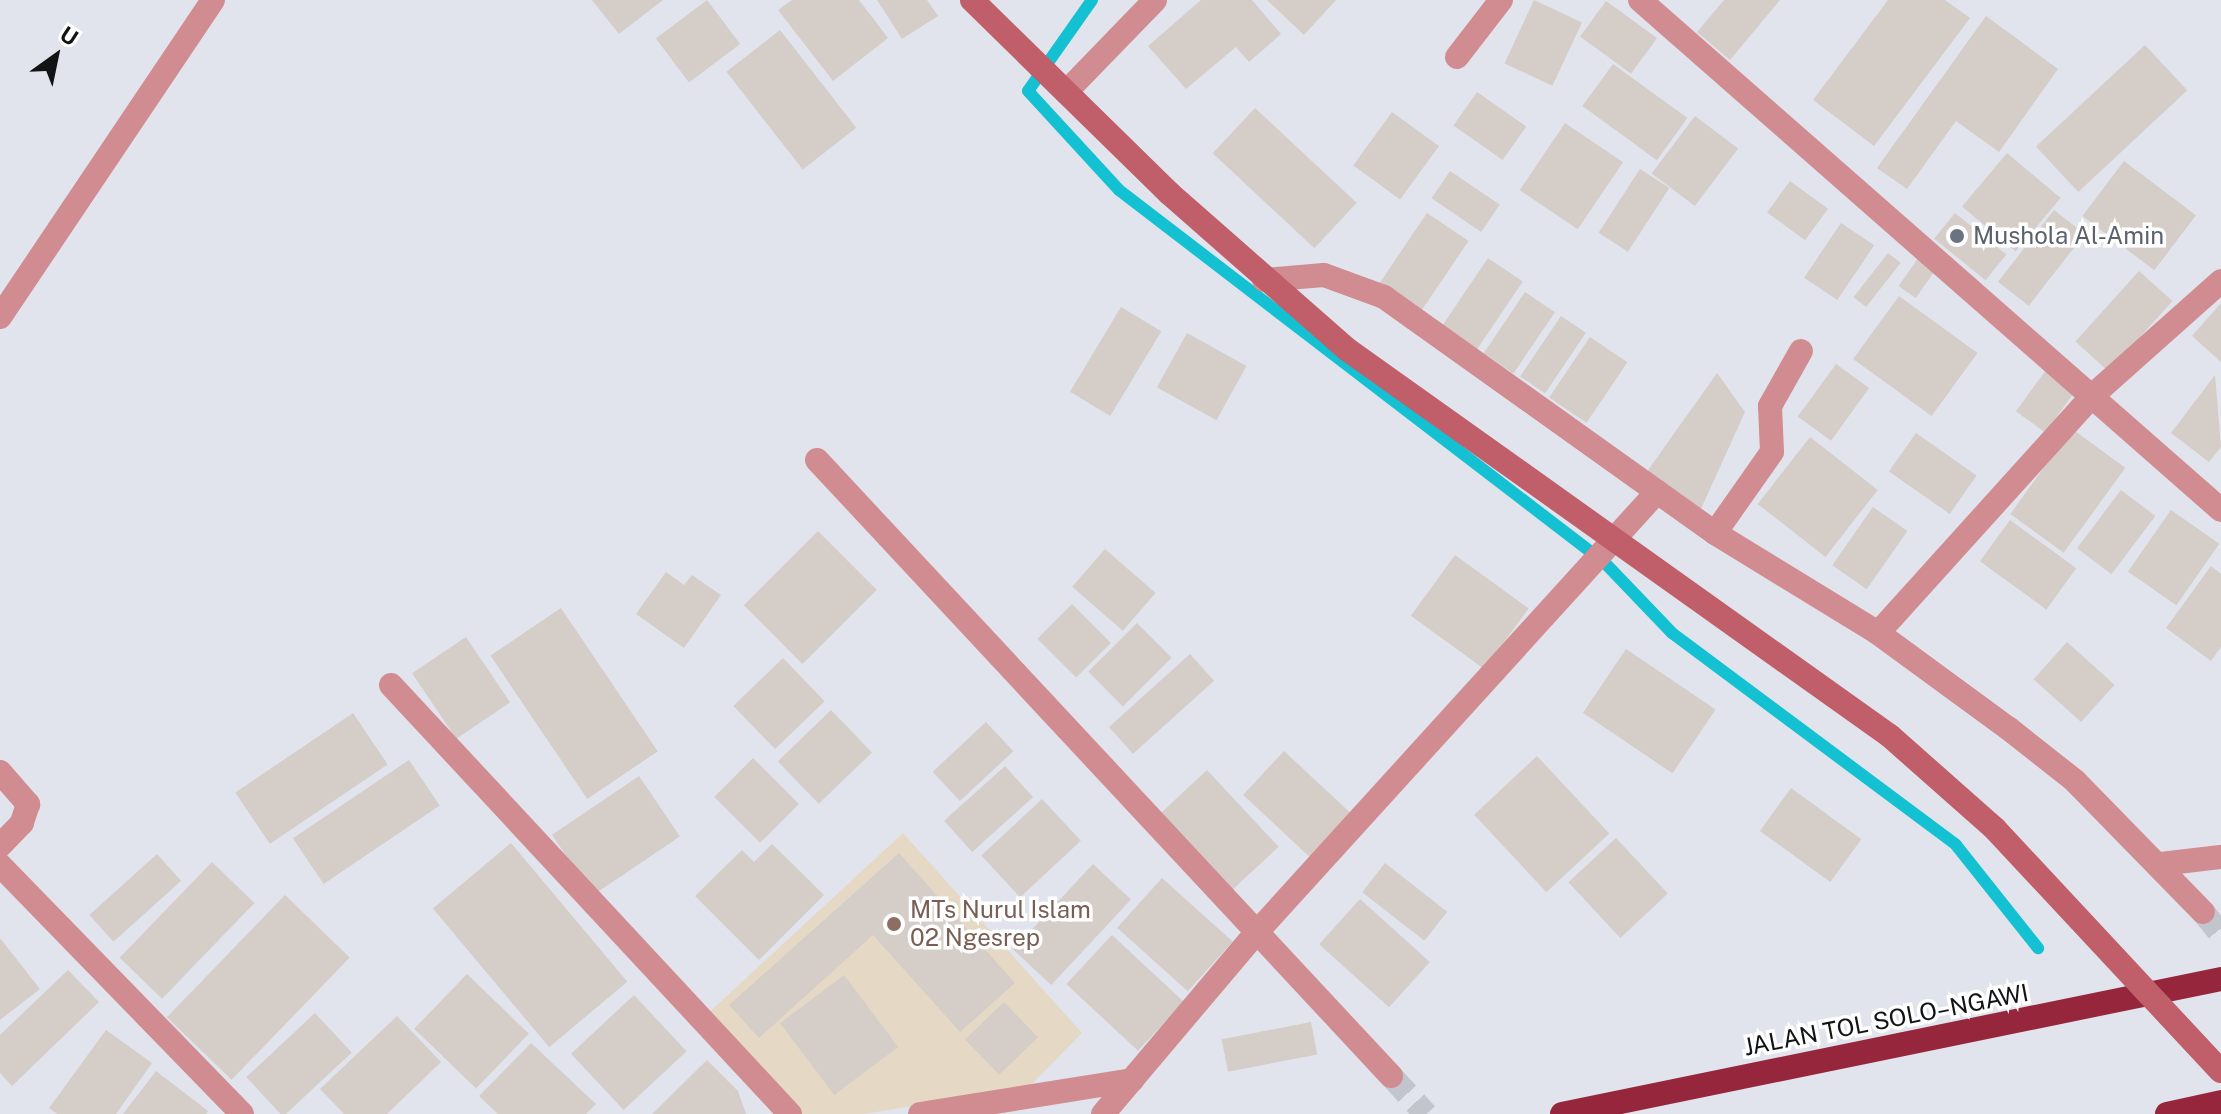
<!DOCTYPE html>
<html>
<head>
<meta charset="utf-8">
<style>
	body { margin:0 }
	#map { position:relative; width:2221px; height:1114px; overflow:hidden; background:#e1e4ec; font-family:"Public Sans",sans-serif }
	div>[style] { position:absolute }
	.education>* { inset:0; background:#e5d9c5 }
	.stream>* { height:12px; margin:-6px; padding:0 6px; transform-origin:6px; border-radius:6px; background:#13c1d2 }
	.building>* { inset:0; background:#d5cdc8; transform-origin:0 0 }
	.street-tunnel>* { height:24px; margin-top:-12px; transform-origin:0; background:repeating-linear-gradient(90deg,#c2c5cc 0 24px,transparent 0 36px) }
	.street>* { height:24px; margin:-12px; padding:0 12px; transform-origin:12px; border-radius:12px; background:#d08c91 }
	.secondary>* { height:24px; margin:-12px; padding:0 12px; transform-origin:12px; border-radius:12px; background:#c05e69 }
	.highway>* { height:24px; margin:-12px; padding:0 12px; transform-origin:12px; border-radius:12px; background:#96263b }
	.secondary-bridge>* { height:24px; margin:-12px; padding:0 12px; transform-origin:12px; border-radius:12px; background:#c05e69 }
	.dots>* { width:22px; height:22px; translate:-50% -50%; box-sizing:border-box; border:4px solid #fff; border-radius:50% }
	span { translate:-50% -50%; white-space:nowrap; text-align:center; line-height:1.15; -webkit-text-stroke:7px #fff; paint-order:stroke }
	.worship-label { font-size:24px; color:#5b616d }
	.left { translate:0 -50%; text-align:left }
	.education-label { font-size:24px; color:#785e54 }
	.street-label { font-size:24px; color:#121315 }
	.north { position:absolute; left:16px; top:16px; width:80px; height:80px; -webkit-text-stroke:6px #fff; paint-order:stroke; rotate:33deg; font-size:22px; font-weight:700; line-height:32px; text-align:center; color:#121315 }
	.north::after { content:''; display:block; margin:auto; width:28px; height:36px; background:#121315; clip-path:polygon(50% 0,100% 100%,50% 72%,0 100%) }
</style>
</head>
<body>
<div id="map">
	<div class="education">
		<i style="clip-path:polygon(903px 833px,1082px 1033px,1029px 1087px,864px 1114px,800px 1114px,705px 1016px)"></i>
	</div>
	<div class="stream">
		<i style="left:1092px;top:0;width:111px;rotate:125.1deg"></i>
		<i style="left:1028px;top:91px;width:134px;rotate:47.4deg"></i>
		<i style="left:1119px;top:190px;width:611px;rotate:37.49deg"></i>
		<i style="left:1604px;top:562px;width:98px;rotate:46.2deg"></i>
		<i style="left:1672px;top:633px;width:354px;rotate:36.7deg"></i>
		<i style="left:1956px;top:845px;width:132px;rotate:51.5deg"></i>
	</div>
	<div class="building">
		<i style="clip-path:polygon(592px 0,663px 0,619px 34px)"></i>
		<i style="left:707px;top:0;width:55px;height:64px;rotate:53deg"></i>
		<i style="clip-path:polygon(792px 0,859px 0,888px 38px,833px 81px,778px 10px)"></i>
		<i style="clip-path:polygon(877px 0,927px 0,938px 16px,902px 39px)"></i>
		<i style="clip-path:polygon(1201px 0,1252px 0,1281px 34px,1249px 62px,1236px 47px,1186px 89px,1148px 46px)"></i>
		<i style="clip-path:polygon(1267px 0,1336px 0,1304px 35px)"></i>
		<i style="left:1534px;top:0;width:53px;height:70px;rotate:25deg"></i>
		<i style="clip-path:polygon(1724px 0,1780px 0,1730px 60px,1697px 32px)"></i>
		<i style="clip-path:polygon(1888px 0,1945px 0,1970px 18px,1874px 146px,1813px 100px)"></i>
		<i style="left:1606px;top:1px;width:63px;height:44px;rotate:36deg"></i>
		<i style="clip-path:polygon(1986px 16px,2058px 69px,1999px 152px,1956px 121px,1907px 189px,1877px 168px)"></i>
		<i style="left:780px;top:30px;width:124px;height:68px;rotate:52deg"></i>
		<i style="left:2145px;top:45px;width:62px;height:149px;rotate:47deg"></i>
		<i style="left:1613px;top:64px;width:92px;height:52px;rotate:36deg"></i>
		<i style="left:1477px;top:92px;width:60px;height:41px;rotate:35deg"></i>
		<i style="left:1255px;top:108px;width:139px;height:62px;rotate:43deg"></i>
		<i style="left:1392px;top:112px;width:58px;height:66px;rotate:36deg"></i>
		<i style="left:1695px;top:116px;width:54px;height:72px;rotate:37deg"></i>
		<i style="left:1565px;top:123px;width:70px;height:81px;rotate:34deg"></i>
		<i style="left:2007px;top:153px;width:70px;height:70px;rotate:40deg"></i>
		<i style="left:2124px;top:161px;width:90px;height:69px;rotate:37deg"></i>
		<i style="left:1640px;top:169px;width:35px;height:76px;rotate:33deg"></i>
		<i style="left:1450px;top:171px;width:60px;height:33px;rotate:34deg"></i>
		<i style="left:1790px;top:181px;width:47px;height:39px;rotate:36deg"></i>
		<i style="left:2054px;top:210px;width:39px;height:91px;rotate:38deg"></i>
		<i style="left:1427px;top:213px;width:50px;height:87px;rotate:34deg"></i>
		<i style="left:1955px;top:213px;width:66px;height:33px;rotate:39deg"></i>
		<i style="left:1841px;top:223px;width:40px;height:66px;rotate:34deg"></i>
		<i style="left:1888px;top:253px;width:16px;height:56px;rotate:38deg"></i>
		<i style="left:1921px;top:254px;width:21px;height:39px;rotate:35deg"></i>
		<i style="left:1488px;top:258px;width:42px;height:82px;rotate:34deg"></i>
		<i style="left:2139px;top:271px;width:45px;height:95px;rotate:42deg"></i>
		<i style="left:1525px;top:292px;width:36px;height:74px;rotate:34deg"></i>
		<i style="left:1899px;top:296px;width:97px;height:78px;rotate:36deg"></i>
		<i style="clip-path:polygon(2221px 303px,2221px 362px,2192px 336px)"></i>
		<i style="left:1121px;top:307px;width:47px;height:99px;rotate:31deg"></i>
		<i style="left:1561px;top:316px;width:30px;height:73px;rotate:34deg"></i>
		<i style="left:1187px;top:333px;width:68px;height:62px;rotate:29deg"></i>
		<i style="left:1590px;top:337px;width:45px;height:73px;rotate:34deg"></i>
		<i style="left:1836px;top:364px;width:41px;height:65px;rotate:36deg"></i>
		<i style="left:2046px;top:370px;width:36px;height:51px;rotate:36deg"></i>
		<i style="clip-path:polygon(1717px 373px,1745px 412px,1700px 511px,1646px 473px)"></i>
		<i style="clip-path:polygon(2215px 375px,2221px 447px,2209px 462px,2171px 433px)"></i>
		<i style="left:2072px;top:429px;width:66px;height:105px;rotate:36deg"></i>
		<i style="left:1916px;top:433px;width:74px;height:47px;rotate:35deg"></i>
		<i style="left:1810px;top:437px;width:86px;height:85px;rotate:38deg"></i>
		<i style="left:2121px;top:490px;width:43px;height:73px;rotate:37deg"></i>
		<i style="left:1873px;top:507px;width:42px;height:71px;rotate:35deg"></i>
		<i style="left:2171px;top:510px;width:59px;height:75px;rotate:35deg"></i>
		<i style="left:2010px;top:520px;width:82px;height:51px;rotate:36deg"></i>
		<i style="left:818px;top:531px;width:83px;height:105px;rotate:45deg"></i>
		<i style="left:1105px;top:549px;width:67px;height:50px;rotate:41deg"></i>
		<i style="left:1455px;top:555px;width:91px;height:75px;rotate:36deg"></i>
		<i style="clip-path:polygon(2211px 566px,2221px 574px,2221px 647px,2211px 661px,2166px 628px)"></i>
		<i style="clip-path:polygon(666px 572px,684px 585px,692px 575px,721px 595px,684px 648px,636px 614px)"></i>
		<i style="left:1072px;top:604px;width:55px;height:49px;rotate:45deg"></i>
		<i style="left:561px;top:608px;width:173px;height:85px;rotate:56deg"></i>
		<i style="left:1137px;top:623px;width:49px;height:69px;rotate:45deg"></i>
		<i style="left:466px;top:637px;width:79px;height:65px;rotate:56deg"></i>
		<i style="left:2067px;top:642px;width:64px;height:50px;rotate:42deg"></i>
		<i style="left:1626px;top:649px;width:108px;height:77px;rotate:34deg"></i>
		<i style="left:1190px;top:654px;width:36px;height:109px;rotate:48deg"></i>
		<i style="left:783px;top:658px;width:60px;height:69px;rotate:46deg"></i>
		<i style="left:831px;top:710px;width:59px;height:74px;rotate:46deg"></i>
		<i style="left:353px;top:713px;width:62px;height:142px;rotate:56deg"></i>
		<i style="left:986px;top:722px;width:40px;height:73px;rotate:47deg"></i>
		<i style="left:1284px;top:751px;width:98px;height:60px;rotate:43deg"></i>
		<i style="left:1537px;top:756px;width:106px;height:86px;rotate:47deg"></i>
		<i style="left:753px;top:758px;width:65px;height:55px;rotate:45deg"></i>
		<i style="left:409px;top:760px;width:55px;height:140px;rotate:56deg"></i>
		<i style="left:1005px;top:766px;width:42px;height:82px;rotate:48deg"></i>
		<i style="left:1207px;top:770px;width:105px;height:66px;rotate:47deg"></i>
		<i style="left:639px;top:776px;width:73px;height:105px;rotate:56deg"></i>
		<i style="left:1791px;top:788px;width:87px;height:53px;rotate:36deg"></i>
		<i style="left:1042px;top:799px;width:57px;height:83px;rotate:47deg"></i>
		<i style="left:1616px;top:838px;width:76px;height:65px;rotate:47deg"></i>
		<i style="left:511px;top:843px;width:181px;height:102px;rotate:50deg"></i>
		<i style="clip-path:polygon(772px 844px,824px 895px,759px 960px,695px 896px,742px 850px,754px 862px)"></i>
		<i style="clip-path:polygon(899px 853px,1015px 983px,960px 1032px,873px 935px,759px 1038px,729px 1005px)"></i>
		<i style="left:157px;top:854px;width:36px;height:91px;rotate:48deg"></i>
		<i style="left:212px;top:862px;width:59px;height:133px;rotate:44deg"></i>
		<i style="left:1385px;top:863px;width:79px;height:37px;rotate:38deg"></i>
		<i style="left:1093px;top:864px;width:52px;height:117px;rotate:43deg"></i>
		<i style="left:1162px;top:878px;width:95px;height:67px;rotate:42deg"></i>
		<i style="left:285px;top:895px;width:90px;height:170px;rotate:44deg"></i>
		<i style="left:1360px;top:899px;width:94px;height:61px;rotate:42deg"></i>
		<i style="left:1112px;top:935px;width:98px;height:67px;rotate:43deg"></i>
		<i style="clip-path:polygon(0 938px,40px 989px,0 1020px)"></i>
		<i style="clip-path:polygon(68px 970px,99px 1002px,12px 1086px,0 1073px,0 1035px)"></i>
		<i style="left:467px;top:974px;width:86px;height:76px;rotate:44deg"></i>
		<i style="left:844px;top:975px;width:90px;height:80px;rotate:53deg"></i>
		<i style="left:634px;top:995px;width:77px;height:86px;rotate:47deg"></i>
		<i style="left:1004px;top:1002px;width:49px;height:54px;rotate:46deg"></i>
		<i style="left:315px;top:1013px;width:54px;height:94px;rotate:47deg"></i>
		<i style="clip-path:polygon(397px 1016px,441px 1062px,387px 1114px,344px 1114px,320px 1089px)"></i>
		<i style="left:1311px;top:1022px;width:33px;height:91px;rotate:79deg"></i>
		<i style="clip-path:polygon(106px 1030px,152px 1063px,116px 1114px,57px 1114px,49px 1108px)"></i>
		<i style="clip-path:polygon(531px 1043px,596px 1104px,586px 1114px,498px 1114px,479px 1096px)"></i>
		<i style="clip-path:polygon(707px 1060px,738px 1091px,746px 1114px,652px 1114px)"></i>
		<i style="clip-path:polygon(156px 1071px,208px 1111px,206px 1114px,123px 1114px)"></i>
	</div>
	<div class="street-tunnel">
		<i style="left:2203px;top:912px;width:28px;rotate:51deg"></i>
		<i style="left:1391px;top:1076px;width:52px;rotate:47.4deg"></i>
	</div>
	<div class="street">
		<i style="left:1640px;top:0;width:773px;rotate:41.28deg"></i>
		<i style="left:1457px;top:57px;width:72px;rotate:-52.3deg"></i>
		<i style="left:1066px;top:92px;width:128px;rotate:-45.9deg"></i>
		<i style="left:1264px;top:280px;width:60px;rotate:-4.8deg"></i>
		<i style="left:1324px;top:275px;width:64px;rotate:20.1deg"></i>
		<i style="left:1384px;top:297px;width:407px;rotate:35.5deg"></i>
		<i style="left:1715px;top:533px;width:191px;rotate:31.5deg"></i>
		<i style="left:1878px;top:633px;width:161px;rotate:36.2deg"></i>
		<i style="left:2008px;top:728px;width:85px;rotate:38.3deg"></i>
		<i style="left:2075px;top:781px;width:183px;rotate:45.7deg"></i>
		<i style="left:0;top:317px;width:382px;rotate:-56.1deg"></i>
		<i style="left:817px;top:460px;width:842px;rotate:47.02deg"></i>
		<i style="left:1715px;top:533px;width:99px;rotate:-54.9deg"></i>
		<i style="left:1772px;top:452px;width:46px;rotate:-92.5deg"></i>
		<i style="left:1770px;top:406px;width:63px;rotate:-60.6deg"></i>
		<i style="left:1878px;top:633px;width:319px;rotate:-47.9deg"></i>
		<i style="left:2092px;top:396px;width:173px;rotate:-41.7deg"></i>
		<i style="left:391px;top:685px;width:586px;rotate:47.08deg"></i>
		<i style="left:0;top:772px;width:43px;rotate:48.8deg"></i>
		<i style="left:28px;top:804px;width:20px;rotate:108deg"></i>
		<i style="left:22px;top:823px;width:32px;rotate:134deg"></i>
		<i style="left:2161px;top:864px;width:60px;rotate:-6.7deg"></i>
		<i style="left:0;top:865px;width:347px;rotate:45.8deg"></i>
		<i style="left:920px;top:1114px;width:215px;rotate:-9.1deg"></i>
		<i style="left:1103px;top:1114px;width:238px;rotate:-49.8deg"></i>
		<i style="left:1257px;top:932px;width:595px;rotate:-47.73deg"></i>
	</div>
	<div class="secondary">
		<i style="left:972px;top:0;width:276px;rotate:44.4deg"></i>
		<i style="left:1169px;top:193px;width:238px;rotate:41.3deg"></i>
	</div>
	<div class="highway">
		<i style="left:1562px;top:1114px;width:673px;rotate:-11.58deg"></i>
		<i style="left:2167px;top:1114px;width:55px;rotate:-12.5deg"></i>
	</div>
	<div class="secondary-bridge">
		<i style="left:1348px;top:350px;width:665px;rotate:35.46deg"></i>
		<i style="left:1890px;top:736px;width:140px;rotate:41.5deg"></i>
		<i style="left:1995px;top:829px;width:331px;rotate:47deg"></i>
	</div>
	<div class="dots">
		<i style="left:1957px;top:236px;background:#6b7280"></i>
		<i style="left:894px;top:924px;background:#8d6e63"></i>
	</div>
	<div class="worship-label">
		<span class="left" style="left:1973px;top:236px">Mushola Al-Amin</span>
	</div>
	<div class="education-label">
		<span class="left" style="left:910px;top:924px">MTs Nurul Islam<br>02 Ngesrep</span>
	</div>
	<div class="street-label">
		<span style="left:1886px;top:1020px;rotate:-11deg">JALAN TOL SOLO–NGAWI</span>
	</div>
	<div class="north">U</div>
</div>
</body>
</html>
